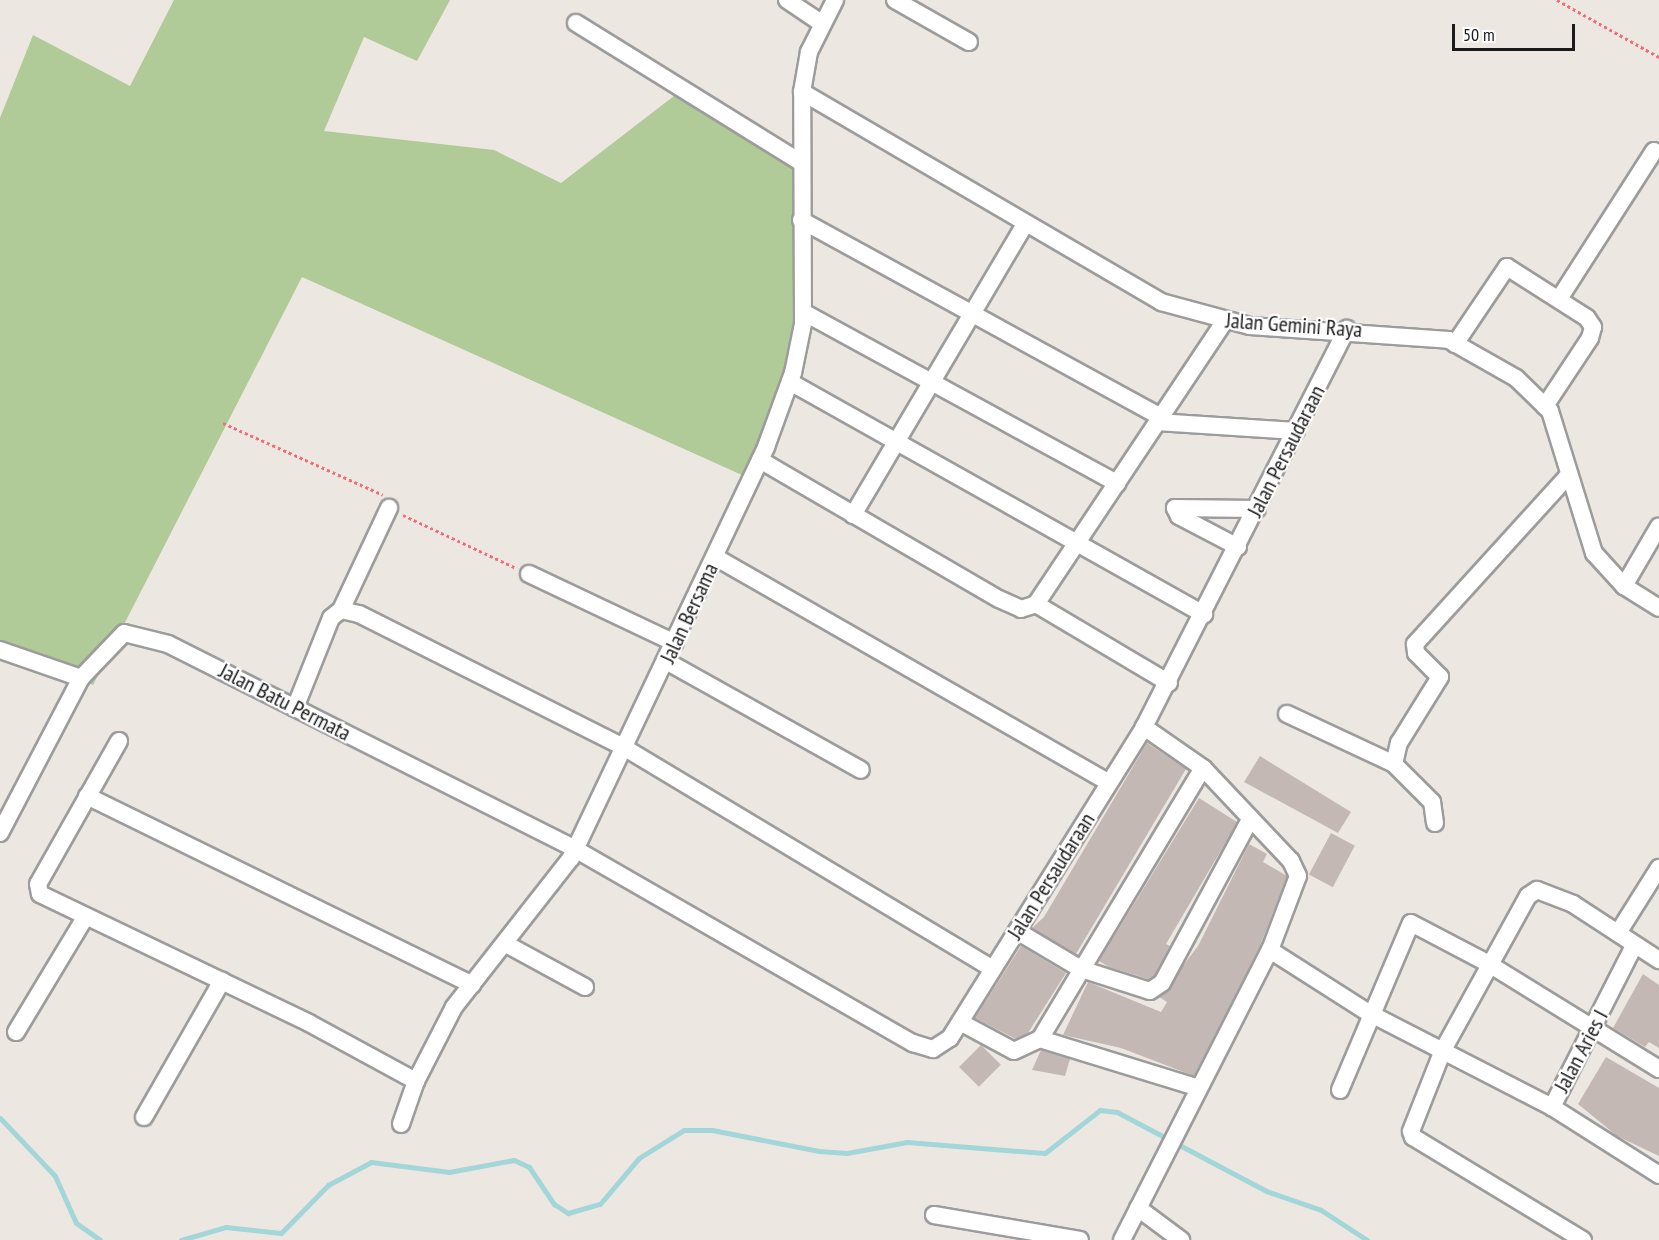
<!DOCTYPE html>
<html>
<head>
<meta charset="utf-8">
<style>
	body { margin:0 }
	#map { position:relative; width:1659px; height:1240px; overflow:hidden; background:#ede7e1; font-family:"PT Sans Narrow",sans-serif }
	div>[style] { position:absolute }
	.forest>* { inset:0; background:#b0ca98 }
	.stream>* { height:5px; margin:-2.5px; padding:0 2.5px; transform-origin:2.5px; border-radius:2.5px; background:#a3d6d9 }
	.building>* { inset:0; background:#c4b8b5; transform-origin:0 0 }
	.path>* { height:3px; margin-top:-1.5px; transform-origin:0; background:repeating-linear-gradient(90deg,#f26d78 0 3px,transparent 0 6px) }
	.roads { filter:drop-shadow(2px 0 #9c9c9c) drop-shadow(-2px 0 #9c9c9c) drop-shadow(0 2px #9c9c9c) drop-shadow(0 -2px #9c9c9c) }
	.minor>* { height:16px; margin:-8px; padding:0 8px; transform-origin:8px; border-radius:8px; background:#fff }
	span { translate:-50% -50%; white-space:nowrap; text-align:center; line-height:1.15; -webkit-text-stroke:4.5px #fff; paint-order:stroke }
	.street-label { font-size:22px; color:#1b1b1b }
	.scale { position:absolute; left:1452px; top:24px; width:123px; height:27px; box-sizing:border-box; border:3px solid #1b1b1b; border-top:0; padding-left:8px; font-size:18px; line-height:21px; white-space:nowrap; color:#1b1b1b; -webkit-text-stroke:4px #fff; paint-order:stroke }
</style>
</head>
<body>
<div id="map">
	<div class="forest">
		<i style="clip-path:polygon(174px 0,450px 0,417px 61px,364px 37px,324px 131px,494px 150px,561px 183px,683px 89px,799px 161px,803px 324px,753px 480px,302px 277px,93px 685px,0 640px,0 118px,33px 35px,130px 86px)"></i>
	</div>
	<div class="stream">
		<i style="left:0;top:1118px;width:80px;rotate:46.5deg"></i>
		<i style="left:55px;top:1176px;width:51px;rotate:65.9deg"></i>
		<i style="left:76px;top:1223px;width:29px;rotate:35deg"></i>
		<i style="left:181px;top:1240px;width:47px;rotate:-16.1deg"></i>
		<i style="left:226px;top:1227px;width:55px;rotate:6.2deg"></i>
		<i style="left:281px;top:1233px;width:67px;rotate:-45.6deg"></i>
		<i style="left:328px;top:1185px;width:49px;rotate:-28.1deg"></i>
		<i style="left:371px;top:1162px;width:79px;rotate:7.3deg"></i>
		<i style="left:449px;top:1172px;width:66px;rotate:-10.5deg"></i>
		<i style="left:514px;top:1160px;width:17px;rotate:25deg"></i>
		<i style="left:529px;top:1167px;width:45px;rotate:56deg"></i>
		<i style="left:554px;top:1204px;width:17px;rotate:33deg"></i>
		<i style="left:568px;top:1213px;width:33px;rotate:-16deg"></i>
		<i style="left:600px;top:1204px;width:60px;rotate:-49.7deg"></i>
		<i style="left:639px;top:1158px;width:53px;rotate:-31.9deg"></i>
		<i style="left:684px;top:1130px;width:28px"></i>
		<i style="left:712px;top:1130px;width:109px;rotate:11.1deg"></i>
		<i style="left:819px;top:1151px;width:28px;rotate:4deg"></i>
		<i style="left:847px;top:1153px;width:61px;rotate:-10.4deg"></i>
		<i style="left:907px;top:1142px;width:138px;rotate:4.6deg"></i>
		<i style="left:1045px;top:1153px;width:70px;rotate:-38deg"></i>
		<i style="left:1100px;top:1110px;width:17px;rotate:7deg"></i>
		<i style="left:1117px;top:1112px;width:169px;rotate:27.9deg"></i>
		<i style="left:1266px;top:1191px;width:58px;rotate:19.1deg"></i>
		<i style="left:1321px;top:1210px;width:55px;rotate:33.1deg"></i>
	</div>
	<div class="building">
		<i style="clip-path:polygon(1147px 743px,1186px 769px,1076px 954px,1032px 928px,1044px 917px)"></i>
		<i style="clip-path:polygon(1260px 756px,1351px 812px,1338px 833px,1244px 782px)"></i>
		<i style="clip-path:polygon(1199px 798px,1237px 822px,1230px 835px,1166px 944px,1170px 946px,1154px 976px,1148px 979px,1109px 967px,1099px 961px)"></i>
		<i style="left:1331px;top:833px;width:27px;height:47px;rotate:28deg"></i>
		<i style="clip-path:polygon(1249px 844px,1267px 854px,1263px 862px,1287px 876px,1260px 946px,1194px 1076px,1121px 1048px,1063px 1035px,1088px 982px,1161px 1012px,1167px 1002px,1159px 997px,1198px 946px)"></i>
		<i style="clip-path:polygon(1021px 946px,1066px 973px,1028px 1033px,1016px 1039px,975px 1018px)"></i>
		<i style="clip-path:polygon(1643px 974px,1659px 985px,1659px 1048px,1649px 1042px,1645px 1047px,1613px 1028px)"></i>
		<i style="left:981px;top:1045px;width:28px;height:31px;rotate:45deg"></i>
		<i style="clip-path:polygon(1041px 1050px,1070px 1059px,1065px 1076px,1032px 1070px)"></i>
		<i style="clip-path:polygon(1606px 1057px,1659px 1088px,1659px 1156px,1617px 1136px,1578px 1104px)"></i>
	</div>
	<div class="path">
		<i style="left:1557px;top:0;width:117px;rotate:29.2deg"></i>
		<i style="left:223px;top:423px;width:175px;rotate:24.2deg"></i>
		<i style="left:403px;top:515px;width:125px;rotate:25.1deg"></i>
	</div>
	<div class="roads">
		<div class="minor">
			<i style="left:787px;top:0;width:41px;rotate:34.1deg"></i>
			<i style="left:895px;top:0;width:85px;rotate:29.6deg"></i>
			<i style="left:576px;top:23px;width:262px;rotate:31.8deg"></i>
			<i style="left:802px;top:92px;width:416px;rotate:30.3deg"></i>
			<i style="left:1161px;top:302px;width:92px;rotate:15.1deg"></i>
			<i style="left:1250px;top:326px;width:199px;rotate:4deg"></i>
			<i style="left:1449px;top:340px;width:77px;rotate:29.6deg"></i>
			<i style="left:1516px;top:378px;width:47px;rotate:44.1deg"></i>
			<i style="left:1550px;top:411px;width:149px;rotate:72.8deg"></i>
			<i style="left:1594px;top:553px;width:45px;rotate:47.7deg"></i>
			<i style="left:1624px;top:586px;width:41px;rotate:32.2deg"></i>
			<i style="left:801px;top:220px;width:410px;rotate:28.7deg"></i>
			<i style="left:1559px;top:299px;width:176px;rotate:-57.3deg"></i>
			<i style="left:803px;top:312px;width:358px;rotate:28.6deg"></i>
			<i style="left:1455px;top:344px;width:93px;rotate:-56deg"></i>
			<i style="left:1507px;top:267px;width:95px;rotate:32.5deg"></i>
			<i style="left:1587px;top:318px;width:11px;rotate:56deg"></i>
			<i style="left:1593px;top:327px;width:11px;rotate:105deg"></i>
			<i style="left:1590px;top:338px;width:82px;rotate:123.5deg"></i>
			<i style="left:790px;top:382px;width:475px;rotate:29.3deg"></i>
			<i style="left:1157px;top:422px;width:139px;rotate:3.7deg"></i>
			<i style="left:760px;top:460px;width:276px;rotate:30.2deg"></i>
			<i style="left:999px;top:599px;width:24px;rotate:24deg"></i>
			<i style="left:1021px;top:609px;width:16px;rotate:-18deg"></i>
			<i style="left:853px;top:515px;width:338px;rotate:-59.4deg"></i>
			<i style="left:1238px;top:547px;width:67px;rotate:-152.3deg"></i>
			<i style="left:1179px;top:516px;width:9px;rotate:-117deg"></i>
			<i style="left:1175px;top:508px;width:82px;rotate:0.7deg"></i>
			<i style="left:715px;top:557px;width:454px;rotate:29.8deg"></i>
			<i style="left:529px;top:574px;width:161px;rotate:25.3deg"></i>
			<i style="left:1624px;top:586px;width:69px;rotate:-59.7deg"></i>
			<i style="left:341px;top:610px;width:113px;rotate:-64.8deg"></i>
			<i style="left:0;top:650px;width:86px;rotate:19.1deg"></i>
			<i style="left:81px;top:678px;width:62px;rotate:-46.3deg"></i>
			<i style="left:124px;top:633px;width:45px;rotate:14deg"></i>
			<i style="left:168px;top:644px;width:456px;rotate:26.7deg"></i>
			<i style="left:575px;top:849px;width:390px;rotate:29.9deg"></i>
			<i style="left:913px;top:1043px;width:21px;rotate:17deg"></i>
			<i style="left:933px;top:1049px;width:20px;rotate:-33deg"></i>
			<i style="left:950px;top:1038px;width:367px;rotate:-58deg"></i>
			<i style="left:1144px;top:727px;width:447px;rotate:-63deg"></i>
			<i style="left:666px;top:661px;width:223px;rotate:29.2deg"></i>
			<i style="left:1169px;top:683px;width:155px;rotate:-149.3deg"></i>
			<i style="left:1036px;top:604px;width:339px;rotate:-56.3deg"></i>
			<i style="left:295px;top:708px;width:97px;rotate:-68.2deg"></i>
			<i style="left:331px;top:618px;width:13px;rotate:-39deg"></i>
			<i style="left:341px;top:610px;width:18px;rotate:13deg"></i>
			<i style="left:359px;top:614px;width:298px;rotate:26.7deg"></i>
			<i style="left:625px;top:748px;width:429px;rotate:31deg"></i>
			<i style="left:1287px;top:714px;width:118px;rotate:25deg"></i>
			<i style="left:119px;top:741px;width:164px;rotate:119.5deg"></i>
			<i style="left:38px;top:884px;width:10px;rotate:79deg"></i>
			<i style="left:40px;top:894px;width:298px;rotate:25.6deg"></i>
			<i style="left:309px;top:1023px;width:122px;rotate:28.5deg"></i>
			<i style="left:87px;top:796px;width:429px;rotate:26.1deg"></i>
			<i style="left:1435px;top:823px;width:21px;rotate:-98deg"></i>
			<i style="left:1432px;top:802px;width:54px;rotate:-135deg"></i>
			<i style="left:1394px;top:764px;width:22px;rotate:-77deg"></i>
			<i style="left:1399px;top:743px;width:78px;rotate:-58.2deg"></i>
			<i style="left:1440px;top:677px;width:34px;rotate:-135deg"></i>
			<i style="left:1416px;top:653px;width:9px;rotate:-96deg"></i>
			<i style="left:1415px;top:644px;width:229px;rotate:-47.7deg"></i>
			<i style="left:0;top:833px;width:175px;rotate:-62.4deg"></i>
			<i style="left:1017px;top:931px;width:74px;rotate:30.7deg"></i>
			<i style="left:1081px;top:969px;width:72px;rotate:17.7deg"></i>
			<i style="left:1150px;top:991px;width:14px;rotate:-34deg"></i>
			<i style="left:1162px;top:983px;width:187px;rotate:-61.7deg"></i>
			<i style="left:1618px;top:933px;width:77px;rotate:-57.8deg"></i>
			<i style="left:506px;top:944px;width:90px;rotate:28.6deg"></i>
			<i style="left:1634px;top:946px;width:181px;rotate:117deg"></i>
			<i style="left:1552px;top:1107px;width:127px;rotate:32.4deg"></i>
			<i style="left:1270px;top:950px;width:117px;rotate:32.5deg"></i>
			<i style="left:1369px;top:1013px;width:206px;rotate:27.2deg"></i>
			<i style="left:960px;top:1022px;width:61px;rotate:28.2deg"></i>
			<i style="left:1014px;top:1051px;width:29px;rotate:-25deg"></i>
			<i style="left:1040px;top:1039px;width:316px;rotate:-59deg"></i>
			<i style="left:16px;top:1032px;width:135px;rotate:-58.9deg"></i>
			<i style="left:1040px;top:1039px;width:166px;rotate:17.1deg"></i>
			<i style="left:1340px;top:1090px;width:181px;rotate:-67deg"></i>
			<i style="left:1411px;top:923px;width:88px;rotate:27.7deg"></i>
			<i style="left:1489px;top:964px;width:200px;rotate:31.7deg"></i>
			<i style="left:144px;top:1117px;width:157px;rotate:-60.2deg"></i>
			<i style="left:401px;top:1124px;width:46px;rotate:-70.8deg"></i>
			<i style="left:416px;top:1081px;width:83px;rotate:-62.8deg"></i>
			<i style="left:454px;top:1007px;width:189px;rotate:-51.9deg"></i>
			<i style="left:571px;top:858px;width:455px;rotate:-64.6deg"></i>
			<i style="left:766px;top:447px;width:79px;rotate:-70deg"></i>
			<i style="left:793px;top:373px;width:50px;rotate:-78.5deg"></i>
			<i style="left:803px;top:324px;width:232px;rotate:-90.2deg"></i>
			<i style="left:802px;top:92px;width:41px;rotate:-80.1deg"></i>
			<i style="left:809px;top:52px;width:58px;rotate:-63.4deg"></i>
			<i style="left:1138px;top:1208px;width:54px;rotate:36.7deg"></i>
			<i style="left:934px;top:1215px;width:148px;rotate:9.7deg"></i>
			<i style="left:1122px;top:1240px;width:326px;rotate:-63deg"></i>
			<i style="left:1270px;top:950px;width:79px;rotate:-69.3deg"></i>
			<i style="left:1298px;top:876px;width:17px;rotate:-115deg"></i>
			<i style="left:1291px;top:861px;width:128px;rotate:-133.4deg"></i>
			<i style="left:1203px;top:768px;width:72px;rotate:-145.2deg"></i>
			<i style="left:1583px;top:1240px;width:199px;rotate:-148.8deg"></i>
			<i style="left:1413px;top:1137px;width:6px;rotate:-108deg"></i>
			<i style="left:1411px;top:1131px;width:87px;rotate:-68.4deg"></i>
			<i style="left:1443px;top:1050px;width:176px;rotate:-61.1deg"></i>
			<i style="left:1528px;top:896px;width:11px;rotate:-34deg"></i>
			<i style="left:1537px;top:890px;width:39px;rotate:21deg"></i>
			<i style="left:1573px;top:904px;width:103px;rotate:33.1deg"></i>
		</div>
	</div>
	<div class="street-label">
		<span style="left:1294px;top:325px;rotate:4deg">Jalan Gemini Raya</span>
		<span style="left:1286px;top:451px;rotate:-63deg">Jalan Persaudaraan</span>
		<span style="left:689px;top:613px;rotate:-65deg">Jalan Bersama</span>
		<span style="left:285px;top:702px;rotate:27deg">Jalan Batu Permata</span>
		<span style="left:1051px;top:876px;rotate:-58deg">Jalan Persaudaraan</span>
		<span style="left:1581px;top:1051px;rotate:-62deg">Jalan Aries I</span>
	</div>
	<div class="scale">50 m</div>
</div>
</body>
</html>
